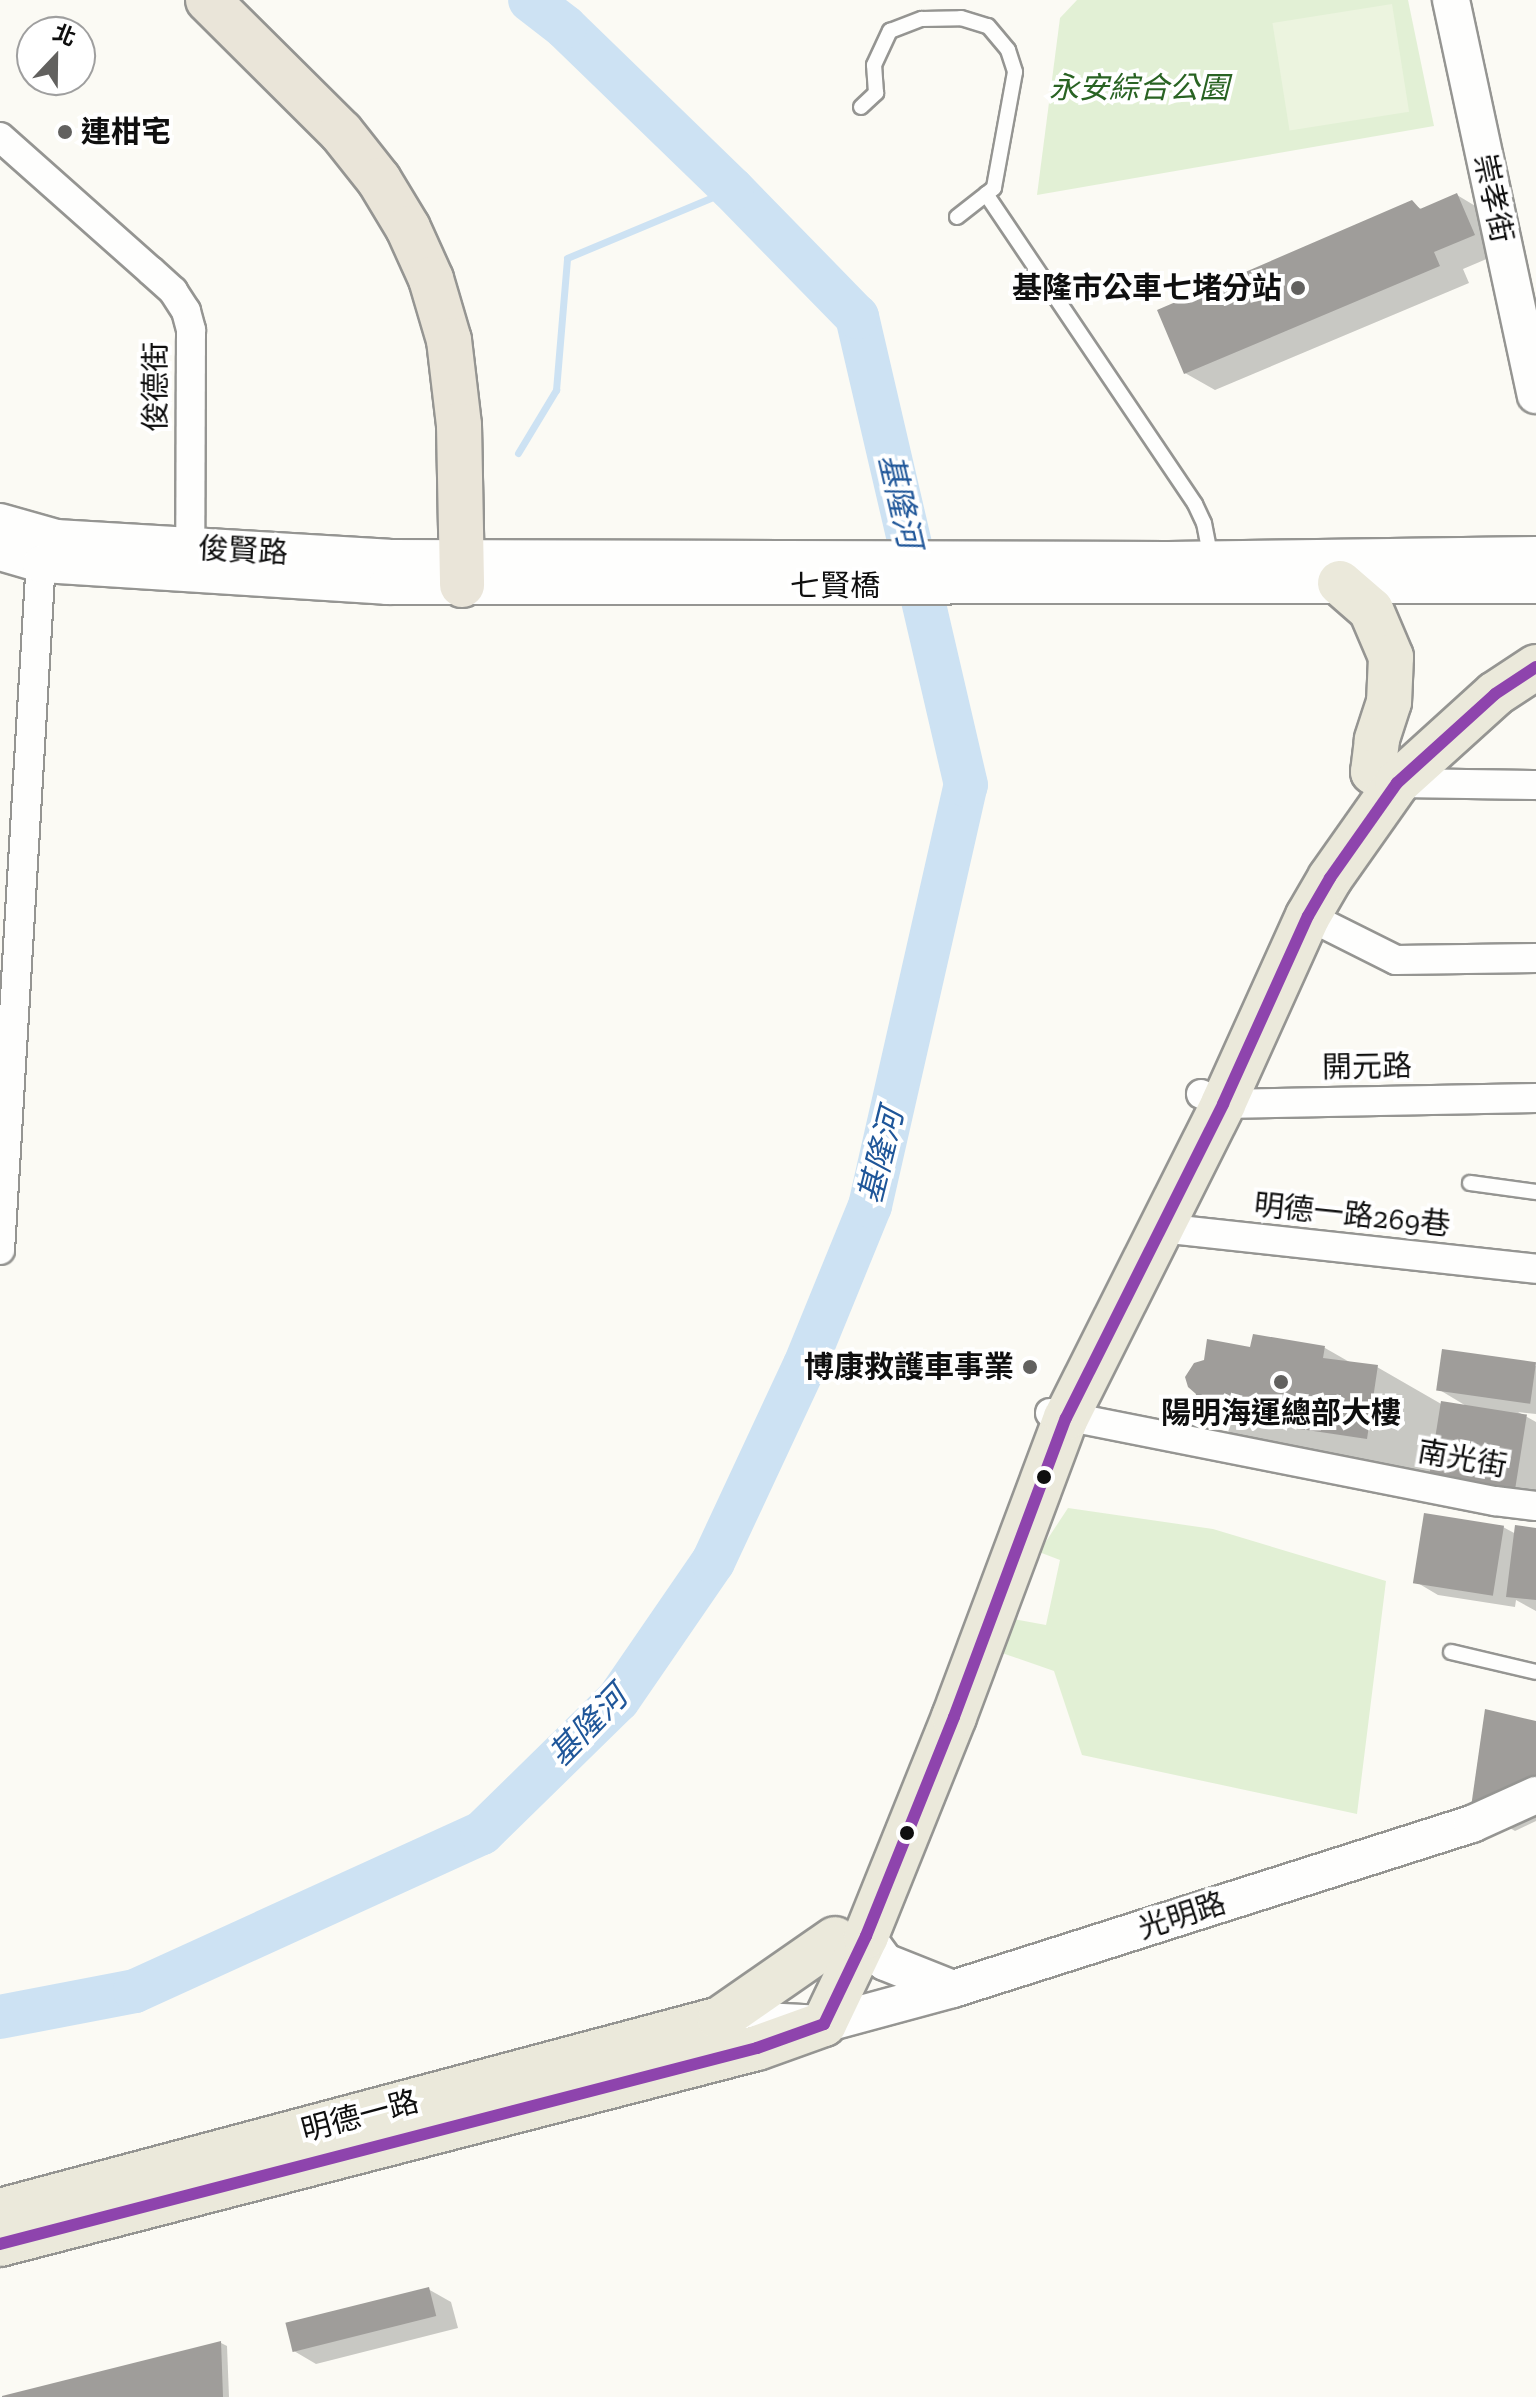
<!DOCTYPE html>
<html>
<head>
<meta charset="utf-8">
<style>
	body { margin:0 }
	#map { position:relative; width:1536px; height:2397px; overflow:hidden; background:#fbfaf4; font-family:"Zilla Slab","Noto Sans TC",serif }
	div>[style] { position:absolute }
	.green>* { inset:0; background:#e2f0d5 }
	.pitch>* { inset:0; background:#ecf4df; transform-origin:0 0 }
	.shadow>* { inset:0; background:#0003 }
	.stream>* { height:7px; margin:-3.5px; padding:0 3.5px; transform-origin:3.5px; border-radius:3.5px; background:#cde2f3 }
	.river>* { height:44px; margin:-22px; padding:0 22px; transform-origin:22px; border-radius:22px; background:#cde2f3 }
	.building>* { inset:0; background:#9f9d9a; transform-origin:0 0 }
	.roads { filter:drop-shadow(2px 0 #959592) drop-shadow(-2px 0 #959592) drop-shadow(0 2px #959592) drop-shadow(0 -2px #959592) }
	.service>* { height:14px; margin:-7px; padding:0 7px; transform-origin:7px; border-radius:7px; background:#fefefd }
	.minor>* { height:28px; margin:-14px; padding:0 14px; transform-origin:14px; border-radius:14px; background:#fefefd }
	.tertiary>* { height:36px; margin:-18px; padding:0 18px; transform-origin:18px; border-radius:18px; background:#fefefd }
	.primary>* { height:44px; margin:-22px; padding:0 22px; transform-origin:22px; border-radius:22px; background:#ebe9db }
	.trunk>* { height:44px; margin:-22px; padding:0 22px; transform-origin:22px; border-radius:22px; background:#eae5d9 }
	.bus-1>* { height:12px; margin:-6px; padding:0 6px; transform-origin:6px; border-radius:6px; background:#8e44ad }
	.dots>* { width:22px; height:22px; translate:-50% -50%; box-sizing:border-box; border:4px solid #fff; border-radius:50% }
	span { translate:-50% -50%; white-space:nowrap; text-align:center; line-height:1.15; -webkit-text-stroke:8px #fff; paint-order:stroke }
	.park-label { font-size:30px; color:#296323; font-style:italic }
	.poi-label { font-size:30px; color:#0f0f0f; font-weight:700 }
	.left { translate:0 -50%; text-align:left }
	.right { translate:-100% -50%; text-align:right }
	.street-label { font-size:30px; color:#0f0f0f }
	.water-label { font-size:32px; color:#1f5699; font-style:italic }
	.north { position:absolute; left:16px; top:16px; width:80px; height:80px; box-sizing:border-box; background:#fff; border:2px solid #9f9f9f; border-radius:50%; rotate:22deg; font-size:22px; font-weight:700; line-height:32px; text-align:center; color:#0f0f0f }
	.north::after { content:''; display:block; margin:auto; width:28px; height:36px; background:#62615f; clip-path:polygon(50% 0,100% 100%,50% 72%,0 100%) }
</style>
</head>
<body>
<div id="map">
	<div class="green">
		<i style="clip-path:polygon(1077px 0,1408px 0,1434px 126px,1037px 195px,1060px 18px)"></i>
		<i style="clip-path:polygon(1068px 1508px,1213px 1529px,1386px 1581px,1357px 1814px,1082px 1755px,1054px 1671px,1002px 1653px,1014px 1619px,1046px 1625px,1060px 1560px,1039px 1552px)"></i>
	</div>
	<div class="pitch">
		<i style="left:1392px;top:4px;width:109px;height:121px;rotate:81deg"></i>
	</div>
	<div class="shadow">
		<i style="clip-path:polygon(1457px 195px,1487px 213px,1503px 252px,1463px 269px,1469px 283px,1215px 390px,1185px 373px,1411px 203px,1423px 210px)"></i>
		<i style="clip-path:polygon(1325px 1348px,1353px 1364px,1377px 1367px,1443px 1405px,1468px 1407px,1438px 1389px,1443px 1351px,1536px 1366px,1536px 1414px,1518px 1412px,1536px 1422px,1536px 1505px,1288px 1466px,1195px 1412px,1252px 1349px)"></i>
		<i style="clip-path:polygon(1503px 1527px,1516px 1534px,1536px 1530px,1536px 1611px,1516px 1600px,1515px 1607px,1438px 1595px,1416px 1582px)"></i>
		<i style="clip-path:polygon(1536px 1723px,1536px 1821px,1515px 1831px,1473px 1806px)"></i>
		<i style="clip-path:polygon(428px 2289px,451px 2302px,458px 2328px,316px 2364px,294px 2351px)"></i>
		<i style="clip-path:polygon(221px 2343px,227px 2346px,229px 2397px,6px 2397px)"></i>
	</div>
	<div class="stream">
		<i style="left:518px;top:453px;width:74px;rotate:-58.9deg"></i>
		<i style="left:556px;top:390px;width:132px;rotate:-85.2deg"></i>
		<i style="left:567px;top:258px;width:179px;rotate:-22.7deg"></i>
	</div>
	<div class="river">
		<i style="left:0;top:2017px;width:137px;rotate:-10.9deg"></i>
		<i style="left:135px;top:1991px;width:381px;rotate:-24.5deg"></i>
		<i style="left:482px;top:1833px;width:190px;rotate:-44.4deg"></i>
		<i style="left:618px;top:1700px;width:168px;rotate:-55.5deg"></i>
		<i style="left:713px;top:1562px;width:217px;rotate:-65deg"></i>
		<i style="left:805px;top:1365px;width:172px;rotate:-67.8deg"></i>
		<i style="left:870px;top:1206px;width:432px;rotate:-77.2deg"></i>
		<i style="left:966px;top:785px;width:481px;rotate:-103.1deg"></i>
		<i style="left:857px;top:317px;width:179px;rotate:-134.3deg"></i>
		<i style="left:732px;top:189px;width:233px;rotate:-135.9deg"></i>
		<i style="left:565px;top:27px;width:44px;rotate:-142.4deg"></i>
	</div>
	<div class="building">
		<i style="clip-path:polygon(1457px 193px,1475px 235px,1434px 252px,1440px 266px,1184px 374px,1157px 310px,1412px 200px,1420px 209px)"></i>
		<i style="clip-path:polygon(1253px 1334px,1325px 1346px,1323px 1358px,1378px 1365px,1367px 1439px,1193px 1413px,1196px 1394px,1188px 1387px,1185px 1377px,1194px 1363px,1204px 1360px,1207px 1339px,1250px 1347px)"></i>
		<i style="left:1442px;top:1349px;width:95px;height:42px;rotate:8deg"></i>
		<i style="left:1441px;top:1401px;width:87px;height:80px;rotate:9deg"></i>
		<i style="left:1424px;top:1513px;width:81px;height:71px;rotate:9deg"></i>
		<i style="clip-path:polygon(1515px 1525px,1536px 1528px,1536px 1600px,1506px 1597px)"></i>
		<i style="clip-path:polygon(1485px 1709px,1536px 1721px,1536px 1776px,1471px 1807px)"></i>
		<i style="left:429px;top:2287px;width:30px;height:148px;rotate:76deg"></i>
		<i style="clip-path:polygon(221px 2341px,223px 2397px,2px 2397px,2px 2396px)"></i>
	</div>
	<div class="roads">
		<div class="service">
			<i style="left:861px;top:107px;width:21px;rotate:-43deg"></i>
			<i style="left:876px;top:93px;width:28px;rotate:-94deg"></i>
			<i style="left:874px;top:65px;width:38px;rotate:-65deg"></i>
			<i style="left:890px;top:31px;width:34px;rotate:-21deg"></i>
			<i style="left:922px;top:19px;width:39px;rotate:-1deg"></i>
			<i style="left:961px;top:18px;width:28px;rotate:17deg"></i>
			<i style="left:988px;top:26px;width:31px;rotate:50deg"></i>
			<i style="left:1008px;top:50px;width:23px;rotate:72deg"></i>
			<i style="left:1015px;top:72px;width:118px;rotate:100.3deg"></i>
			<i style="left:994px;top:188px;width:47px;rotate:141.9deg"></i>
			<i style="left:986px;top:194px;width:374px;rotate:56deg"></i>
			<i style="left:1195px;top:504px;width:21px;rotate:65deg"></i>
			<i style="left:1204px;top:523px;width:36px;rotate:79deg"></i>
			<i style="left:1470px;top:1183px;width:67px;rotate:7.8deg"></i>
			<i style="left:1451px;top:1652px;width:87px;rotate:13.2deg"></i>
		</div>
		<div class="minor">
			<i style="left:0;top:137px;width:202px;rotate:41.6deg"></i>
			<i style="left:151px;top:271px;width:30px;rotate:42deg"></i>
			<i style="left:173px;top:291px;width:24px;rotate:57deg"></i>
			<i style="left:186px;top:311px;width:20px;rotate:75deg"></i>
			<i style="left:191px;top:330px;width:237px;rotate:90.2deg"></i>
			<i style="left:1397px;top:783px;width:139px;rotate:0.8deg"></i>
			<i style="left:1308px;top:916px;width:98px;rotate:26.6deg"></i>
			<i style="left:1396px;top:960px;width:140px;rotate:-0.8deg"></i>
			<i style="left:1201px;top:1094px;width:24px;rotate:24deg"></i>
			<i style="left:1223px;top:1104px;width:313px;rotate:-1.1deg"></i>
			<i style="left:1161px;top:1228px;width:377px;rotate:6.2deg"></i>
			<i style="left:0;top:1250px;width:707px;rotate:-86.6deg"></i>
			<i style="left:1050px;top:1413px;width:454px;rotate:11.2deg"></i>
			<i style="left:1495px;top:1501px;width:41px;rotate:7deg"></i>
		</div>
		<div class="tertiary">
			<i style="left:1451px;top:0;width:404px;rotate:77.9deg"></i>
			<i style="left:0;top:522px;width:58px;rotate:15.9deg"></i>
			<i style="left:56px;top:538px;width:333px;rotate:3.4deg"></i>
			<i style="left:388px;top:558px;width:781px;rotate:0.15deg"></i>
			<i style="left:1169px;top:560px;width:367px;rotate:-0.8deg"></i>
			<i style="left:0;top:552px;width:43px;rotate:16.3deg"></i>
			<i style="left:41px;top:564px;width:347px;rotate:3.6deg"></i>
			<i style="left:387px;top:586px;width:1149px;rotate:-0.05deg"></i>
			<i style="left:866px;top:1936px;width:32px;rotate:54deg"></i>
			<i style="left:885px;top:1962px;width:73px;rotate:21.7deg"></i>
			<i style="left:720px;top:2019px;width:104px;rotate:2.8deg"></i>
			<i style="left:824px;top:2024px;width:134px;rotate:-15.2deg"></i>
			<i style="left:953px;top:1989px;width:545px;rotate:-17.64deg"></i>
			<i style="left:1472px;top:1824px;width:70px;rotate:-24.4deg"></i>
		</div>
		<div class="primary">
			<i style="left:1340px;top:583px;width:41px;rotate:41.1deg"></i>
			<i style="left:1371px;top:610px;width:51px;rotate:66.9deg"></i>
			<i style="left:1391px;top:657px;width:45px;rotate:92.5deg"></i>
			<i style="left:1389px;top:702px;width:40px;rotate:108deg"></i>
			<i style="left:1377px;top:740px;width:32px;rotate:97deg"></i>
			<i style="left:1373px;top:772px;width:26px;rotate:25deg"></i>
			<i style="left:0;top:2211px;width:745px;rotate:-14.93deg"></i>
			<i style="left:720px;top:2019px;width:140px;rotate:-34.8deg"></i>
			<i style="left:0;top:2244px;width:782px;rotate:-14.52deg"></i>
			<i style="left:757px;top:2048px;width:71px;rotate:-19.7deg"></i>
			<i style="left:824px;top:2024px;width:98px;rotate:-64.5deg"></i>
			<i style="left:866px;top:1936px;width:236px;rotate:-68.1deg"></i>
			<i style="left:954px;top:1717px;width:319px;rotate:-69.5deg"></i>
			<i style="left:1066px;top:1418px;width:351px;rotate:-63.4deg"></i>
			<i style="left:1223px;top:1104px;width:206px;rotate:-65.7deg"></i>
			<i style="left:1308px;top:916px;width:44px;rotate:-59.9deg"></i>
			<i style="left:1330px;top:878px;width:116px;rotate:-54.8deg"></i>
			<i style="left:1397px;top:783px;width:132px;rotate:-42.2deg"></i>
			<i style="left:1495px;top:694px;width:49px;rotate:-33.4deg"></i>
		</div>
		<div class="trunk">
			<i style="left:208px;top:0;width:187px;rotate:44.8deg"></i>
			<i style="left:341px;top:132px;width:61px;rotate:51.6deg"></i>
			<i style="left:379px;top:180px;width:56px;rotate:58.9deg"></i>
			<i style="left:408px;top:228px;width:56px;rotate:65.7deg"></i>
			<i style="left:431px;top:279px;width:64px;rotate:73.6deg"></i>
			<i style="left:449px;top:340px;width:86px;rotate:83.3deg"></i>
			<i style="left:459px;top:425px;width:160px;rotate:88.9deg"></i>
		</div>
	</div>
	<div class="bus-1">
		<i style="left:0;top:2244px;width:782px;rotate:-14.52deg"></i>
		<i style="left:757px;top:2048px;width:71px;rotate:-19.7deg"></i>
		<i style="left:824px;top:2024px;width:98px;rotate:-64.5deg"></i>
		<i style="left:866px;top:1936px;width:236px;rotate:-68.1deg"></i>
		<i style="left:954px;top:1717px;width:319px;rotate:-69.5deg"></i>
		<i style="left:1066px;top:1418px;width:351px;rotate:-63.4deg"></i>
		<i style="left:1223px;top:1104px;width:206px;rotate:-65.7deg"></i>
		<i style="left:1308px;top:916px;width:44px;rotate:-59.9deg"></i>
		<i style="left:1330px;top:878px;width:116px;rotate:-54.8deg"></i>
		<i style="left:1397px;top:783px;width:132px;rotate:-42.2deg"></i>
		<i style="left:1495px;top:694px;width:49px;rotate:-33.4deg"></i>
	</div>
	<div class="dots">
		<i style="left:65px;top:132px;background:#62615f"></i>
		<i style="left:1298px;top:288px;background:#62615f"></i>
		<i style="left:1030px;top:1367px;background:#62615f"></i>
		<i style="left:1281px;top:1382px;background:#62615f"></i>
		<i style="left:1044px;top:1477px;background:#0f0f0f"></i>
		<i style="left:907px;top:1833px;background:#0f0f0f"></i>
	</div>
	<div class="park-label">
		<span style="left:1139px;top:88px">永安綜合公園</span>
	</div>
	<div class="poi-label">
		<span class="left" style="left:81px;top:132px">連柑宅</span>
		<span class="right" style="left:1282px;top:288px">基隆市公車七堵分站</span>
		<span class="right" style="left:1014px;top:1367px">博康救護車事業</span>
		<span style="left:1281px;top:1413px">陽明海運總部大樓</span>
	</div>
	<div class="street-label">
		<span style="left:1493px;top:198px;rotate:78deg">崇孝街</span>
		<span style="left:156px;top:387px;rotate:-90deg">俊德街</span>
		<span style="left:243px;top:551px;rotate:3deg">俊賢路</span>
		<span style="left:835px;top:586px">七賢橋</span>
		<span style="left:1367px;top:1067px;rotate:-1deg">開元路</span>
		<span style="left:1352px;top:1215px;rotate:6deg">明德一路269巷</span>
		<span style="left:1462px;top:1459px;rotate:10deg">南光街</span>
		<span style="left:1182px;top:1916px;rotate:-18deg">光明路</span>
		<span style="left:360px;top:2116px;rotate:-15deg">明德一路</span>
	</div>
	<div class="water-label">
		<span style="left:900px;top:501px;rotate:77deg">基隆河</span>
		<span style="left:881px;top:1156px;rotate:-76deg">基隆河</span>
		<span style="left:588px;top:1726px;rotate:-46deg">基隆河</span>
	</div>
	<div class="north">北</div>
</div>
</body>
</html>
